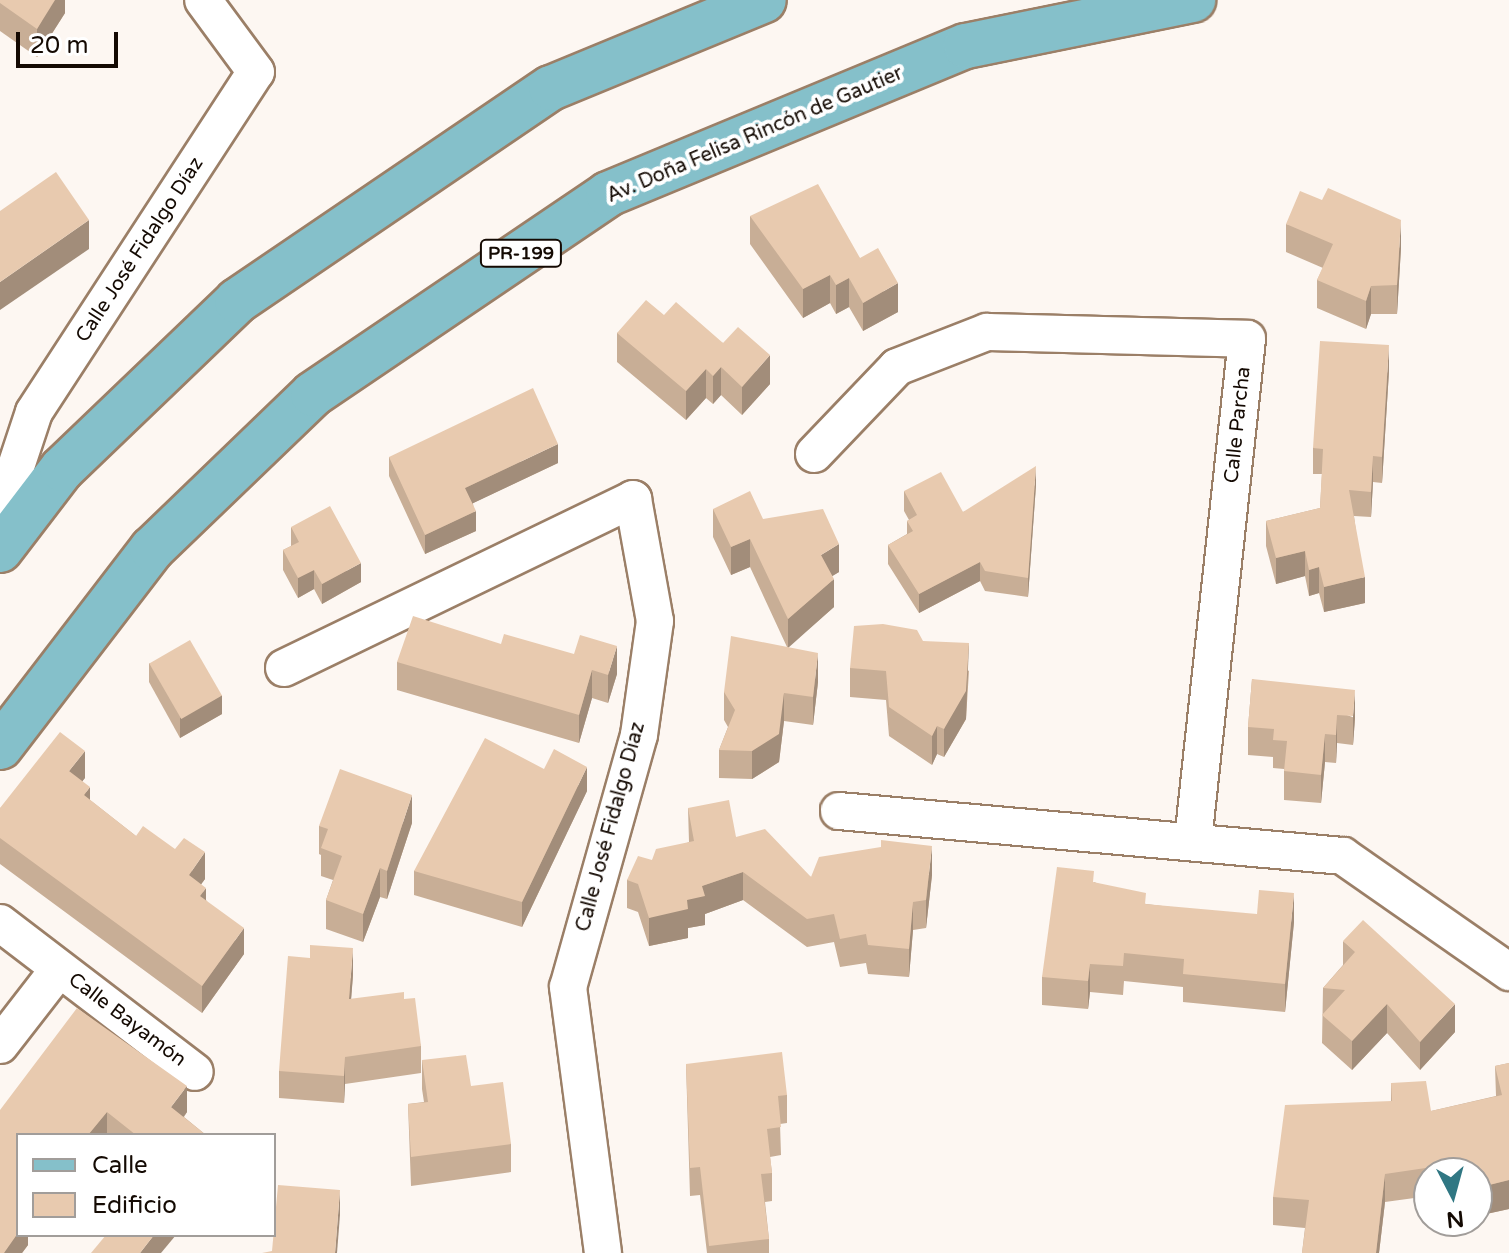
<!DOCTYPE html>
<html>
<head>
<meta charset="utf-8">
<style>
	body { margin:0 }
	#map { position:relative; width:1509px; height:1253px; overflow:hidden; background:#fdf7f2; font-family:"Varela Round",sans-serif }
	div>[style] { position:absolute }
	.roads { filter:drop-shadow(2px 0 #9b7f67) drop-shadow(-2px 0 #9b7f67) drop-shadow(0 2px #9b7f67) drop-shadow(0 -2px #9b7f67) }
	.street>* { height:36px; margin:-18px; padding:0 18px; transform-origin:18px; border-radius:18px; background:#fff }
	.primary>* { height:44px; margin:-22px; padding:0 22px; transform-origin:22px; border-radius:22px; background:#85c0ca }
	.wall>* { inset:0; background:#c8ae96 }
	.shaded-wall>* { inset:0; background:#a28d7a }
	.building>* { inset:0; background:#e8caaf; transform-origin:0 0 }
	span { translate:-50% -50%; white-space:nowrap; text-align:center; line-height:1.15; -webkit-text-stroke:8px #fff; paint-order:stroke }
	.shield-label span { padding:2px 6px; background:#fff; border:2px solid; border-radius:6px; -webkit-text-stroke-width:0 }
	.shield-label { font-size:18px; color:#140a03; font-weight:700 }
	.street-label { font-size:20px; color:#140a03 }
	.legend { position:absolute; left:16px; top:1133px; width:260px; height:104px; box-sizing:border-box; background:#fff; border:2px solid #a19d9a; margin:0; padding:10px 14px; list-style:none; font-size:24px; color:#140a03 }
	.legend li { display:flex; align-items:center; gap:16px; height:40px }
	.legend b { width:40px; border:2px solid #a19d9a }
	.north { position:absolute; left:1413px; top:1157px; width:80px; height:80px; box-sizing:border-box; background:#fff; border:2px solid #a19d9a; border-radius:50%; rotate:174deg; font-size:22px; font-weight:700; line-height:32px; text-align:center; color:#140a03 }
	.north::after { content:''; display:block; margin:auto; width:28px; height:36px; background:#307783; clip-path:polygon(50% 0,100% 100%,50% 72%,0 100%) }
	.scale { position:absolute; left:16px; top:32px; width:102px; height:36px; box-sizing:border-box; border:4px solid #140a03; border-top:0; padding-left:10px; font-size:24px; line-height:28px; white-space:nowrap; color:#140a03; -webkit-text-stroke:6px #fff; paint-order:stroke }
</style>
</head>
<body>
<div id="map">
	<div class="roads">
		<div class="street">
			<i style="left:814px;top:454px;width:120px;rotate:-46.3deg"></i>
			<i style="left:897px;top:367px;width:97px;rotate:-21.3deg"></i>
			<i style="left:987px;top:332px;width:260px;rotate:1.5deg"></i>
			<i style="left:1247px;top:339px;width:505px;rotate:96.14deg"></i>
			<i style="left:0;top:515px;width:108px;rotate:-71.7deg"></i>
			<i style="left:34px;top:412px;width:406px;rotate:-56.9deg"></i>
			<i style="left:256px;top:72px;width:89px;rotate:-126.4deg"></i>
			<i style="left:284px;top:668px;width:388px;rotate:-25.8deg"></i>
			<i style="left:633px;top:499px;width:124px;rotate:79.8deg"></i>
			<i style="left:655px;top:621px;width:115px;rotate:98deg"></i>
			<i style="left:639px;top:735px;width:262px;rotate:105.7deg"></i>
			<i style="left:568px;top:987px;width:268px;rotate:82.5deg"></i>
			<i style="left:839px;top:811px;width:506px;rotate:5.1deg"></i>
			<i style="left:1343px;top:856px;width:203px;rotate:34.9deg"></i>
			<i style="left:0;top:923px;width:245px;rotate:37.4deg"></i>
			<i style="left:0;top:1045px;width:96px;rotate:-52.2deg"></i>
		</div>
		<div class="primary">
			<i style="left:0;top:550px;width:102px;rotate:-52.6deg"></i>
			<i style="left:62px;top:469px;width:243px;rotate:-43.8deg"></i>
			<i style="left:237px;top:301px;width:379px;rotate:-34.2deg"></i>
			<i style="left:551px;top:88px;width:230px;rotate:-22.4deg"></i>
			<i style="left:0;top:747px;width:250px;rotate:-52.5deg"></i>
			<i style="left:152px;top:549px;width:223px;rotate:-43.9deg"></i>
			<i style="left:313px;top:394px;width:356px;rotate:-34.1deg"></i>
			<i style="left:608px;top:194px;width:387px;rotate:-22.5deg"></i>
			<i style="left:966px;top:46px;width:232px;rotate:-11.5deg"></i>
		</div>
	</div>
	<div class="wall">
		<i style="clip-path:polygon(0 0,65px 0,65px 13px,37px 57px,0 31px)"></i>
		<i style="clip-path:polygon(750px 216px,860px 258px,898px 312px,863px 331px,849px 307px,836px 314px,830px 303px,803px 318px,750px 244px)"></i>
		<i style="clip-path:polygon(1286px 224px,1401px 248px,1397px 314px,1371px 314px,1366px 329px,1317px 308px,1317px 280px,1323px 268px,1286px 252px)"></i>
		<i style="clip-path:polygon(664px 315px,723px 343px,770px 384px,742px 415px,721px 395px,713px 404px,706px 398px,686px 420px,617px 362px,617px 333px)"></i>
		<i style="clip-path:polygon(1389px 371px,1382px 483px,1373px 482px,1371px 517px,1354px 516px,1365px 603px,1324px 612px,1319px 593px,1309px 596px,1305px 576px,1276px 584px,1266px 546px,1266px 521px,1320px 508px,1322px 474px,1313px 474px,1313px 448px)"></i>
		<i style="clip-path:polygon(389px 457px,558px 463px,473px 503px,476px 531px,425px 554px,389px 476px)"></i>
		<i style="clip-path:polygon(1036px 485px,1028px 597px,985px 591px,980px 581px,919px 613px,888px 564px,888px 545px,907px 534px,907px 521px,909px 520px,904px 511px,904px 491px,963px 512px)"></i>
		<i style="clip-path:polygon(713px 509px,763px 519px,839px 572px,832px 576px,834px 607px,788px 647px,818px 682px,813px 725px,784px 721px,779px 762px,752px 779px,719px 778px,719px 750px,728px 727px,724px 720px,724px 692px,787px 647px,750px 567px,731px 575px,713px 537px)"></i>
		<i style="clip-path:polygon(291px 527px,361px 582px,322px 604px,314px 589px,298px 598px,283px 570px,283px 550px,291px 546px)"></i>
		<i style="clip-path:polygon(923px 641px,969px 671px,966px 719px,944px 757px,937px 754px,932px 765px,889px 736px,886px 700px,850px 697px,850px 668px)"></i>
		<i style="clip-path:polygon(501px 644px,617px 674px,608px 703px,592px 698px,579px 743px,397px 690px,397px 662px)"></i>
		<i style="clip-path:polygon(149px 663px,222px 714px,180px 738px,149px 682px)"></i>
		<i style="clip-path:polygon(1252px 679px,1355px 718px,1353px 745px,1337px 743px,1336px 763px,1325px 762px,1321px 803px,1284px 800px,1284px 769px,1273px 768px,1273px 757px,1248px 755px,1248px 727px)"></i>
		<i style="clip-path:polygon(544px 769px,587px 791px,522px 927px,414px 895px,414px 871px)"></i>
		<i style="clip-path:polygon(85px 778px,82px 781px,90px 800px,136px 836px,205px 879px,201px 884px,206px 900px,244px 954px,202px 1013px,0 864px,0 808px)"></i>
		<i style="clip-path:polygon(688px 808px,736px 837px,811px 877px,932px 875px,926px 928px,913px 930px,909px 977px,868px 974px,866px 963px,840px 967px,834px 942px,807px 947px,743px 900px,705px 914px,705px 925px,688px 928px,688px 938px,649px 946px,638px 912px,627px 908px,627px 880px,652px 860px,689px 842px)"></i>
		<i style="clip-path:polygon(412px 823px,387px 899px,380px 897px,363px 942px,326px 929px,326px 900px,333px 880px,321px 876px,321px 855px,319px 854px,319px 826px)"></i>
		<i style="clip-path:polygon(1094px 882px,1146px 904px,1294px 922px,1285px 1012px,1183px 1002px,1183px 987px,1124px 981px,1123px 995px,1090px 992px,1088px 1009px,1042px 1005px,1042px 977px)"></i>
		<i style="clip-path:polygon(1343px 941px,1455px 1032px,1420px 1070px,1387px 1033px,1352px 1070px,1322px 1043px,1323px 988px,1343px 965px)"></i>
		<i style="clip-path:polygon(353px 975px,351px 999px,404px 999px,421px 1046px,421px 1073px,345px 1084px,344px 1103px,279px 1098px,279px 1071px)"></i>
		<i style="clip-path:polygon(422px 1060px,471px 1086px,511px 1144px,511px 1172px,411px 1186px,408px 1104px,424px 1102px,422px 1089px)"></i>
		<i style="clip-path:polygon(1509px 1063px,1509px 1209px,1477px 1216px,1477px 1173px,1429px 1173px,1429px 1196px,1385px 1202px,1379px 1253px,1302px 1253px,1305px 1228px,1273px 1225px,1273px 1197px,1391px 1101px,1391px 1083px,1431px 1111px,1496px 1096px,1495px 1066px)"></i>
		<i style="clip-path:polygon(686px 1064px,787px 1095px,787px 1123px,780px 1124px,781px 1155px,770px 1157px,772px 1173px,772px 1201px,765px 1202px,769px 1239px,769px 1253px,707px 1253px,700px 1195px,690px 1196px)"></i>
		<i style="clip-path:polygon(0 1110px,187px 1112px,184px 1117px,206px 1135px,18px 1135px,28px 1245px,22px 1253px,0 1253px)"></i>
	</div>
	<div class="shaded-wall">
		<i style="clip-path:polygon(53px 0,65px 0,65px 13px,37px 57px,37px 29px)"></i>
		<i style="clip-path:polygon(89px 220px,89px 249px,0 310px,0 282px)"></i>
		<i style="clip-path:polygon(1401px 220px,1401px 248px,1397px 314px,1397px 285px)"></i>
		<i style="clip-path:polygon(830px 275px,830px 303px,803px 318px,803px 289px)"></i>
		<i style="clip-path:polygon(849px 278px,849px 307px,836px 314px,836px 285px)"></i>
		<i style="clip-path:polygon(898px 283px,898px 312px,863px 331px,863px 303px)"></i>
		<i style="clip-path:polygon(1371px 286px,1371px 314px,1366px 329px,1366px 301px)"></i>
		<i style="clip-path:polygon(1389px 345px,1389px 371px,1382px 483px,1382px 457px)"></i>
		<i style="clip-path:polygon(770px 355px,770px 384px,742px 415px,742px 387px)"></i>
		<i style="clip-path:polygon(721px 367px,721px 395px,713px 404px,713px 376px)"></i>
		<i style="clip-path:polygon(706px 369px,706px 398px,686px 420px,686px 391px)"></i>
		<i style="clip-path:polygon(558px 444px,558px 463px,465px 507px,465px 488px)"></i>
		<i style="clip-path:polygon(1373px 456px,1373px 482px,1371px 517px,1371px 492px)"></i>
		<i style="clip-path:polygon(1036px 466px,1036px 485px,1028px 597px,1028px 578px)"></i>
		<i style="clip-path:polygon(476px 511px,476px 531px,425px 554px,425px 535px)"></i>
		<i style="clip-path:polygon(750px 539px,750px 567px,731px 575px,731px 547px)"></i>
		<i style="clip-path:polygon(839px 544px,839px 572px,821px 583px,821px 555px)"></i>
		<i style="clip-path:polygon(1305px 551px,1305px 576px,1276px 584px,1276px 558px)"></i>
		<i style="clip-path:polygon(980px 562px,980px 581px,919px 613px,919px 594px)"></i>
		<i style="clip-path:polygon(361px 563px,361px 582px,322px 604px,322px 584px)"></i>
		<i style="clip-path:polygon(1319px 567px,1319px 593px,1309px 596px,1309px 570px)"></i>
		<i style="clip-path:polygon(314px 570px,314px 589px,298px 598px,298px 578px)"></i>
		<i style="clip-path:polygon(1365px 577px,1365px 603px,1324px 612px,1324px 587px)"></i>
		<i style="clip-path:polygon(834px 579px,834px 607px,788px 648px,788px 619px)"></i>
		<i style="clip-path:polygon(969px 643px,966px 719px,944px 757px,944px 729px)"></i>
		<i style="clip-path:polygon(617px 646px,617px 674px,608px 703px,608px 675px)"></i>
		<i style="clip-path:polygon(818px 653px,818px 682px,813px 725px,813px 697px)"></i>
		<i style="clip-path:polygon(592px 670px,592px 698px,579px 743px,579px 715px)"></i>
		<i style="clip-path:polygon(1355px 690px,1355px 718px,1353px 745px,1353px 716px)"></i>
		<i style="clip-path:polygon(784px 693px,784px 721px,779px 762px,752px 779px,752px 751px)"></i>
		<i style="clip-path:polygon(222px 695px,222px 714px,180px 738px,180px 718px)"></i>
		<i style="clip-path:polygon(1337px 715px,1337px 743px,1336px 763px,1336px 735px)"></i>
		<i style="clip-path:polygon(937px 726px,937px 754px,932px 765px,932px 736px)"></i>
		<i style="clip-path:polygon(1325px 734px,1325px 762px,1321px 803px,1321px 775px)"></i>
		<i style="clip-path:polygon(85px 751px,85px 778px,69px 798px,69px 771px)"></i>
		<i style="clip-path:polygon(587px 767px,587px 791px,522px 927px,522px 902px)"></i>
		<i style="clip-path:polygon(90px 787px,90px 813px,84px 795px)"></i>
		<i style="clip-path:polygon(412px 795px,412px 823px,387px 899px,387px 871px)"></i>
		<i style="clip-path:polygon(932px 846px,932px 875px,926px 928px,926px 900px)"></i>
		<i style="clip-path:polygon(205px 852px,205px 879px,189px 901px,189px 875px)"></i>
		<i style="clip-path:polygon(380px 868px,380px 897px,363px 942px,363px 914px)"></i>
		<i style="clip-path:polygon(743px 872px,743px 900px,705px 914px,705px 925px,688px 928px,688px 938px,649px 946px,649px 918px,687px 900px,702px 886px)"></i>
		<i style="clip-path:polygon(206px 888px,206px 914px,200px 896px)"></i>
		<i style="clip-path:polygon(1294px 893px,1294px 922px,1285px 1012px,1285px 984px)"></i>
		<i style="clip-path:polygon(913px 902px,913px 930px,909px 977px,909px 949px)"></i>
		<i style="clip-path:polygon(244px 928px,244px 954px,202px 1013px,202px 986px)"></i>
		<i style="clip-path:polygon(353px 948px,353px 975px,349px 1026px,349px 999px)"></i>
		<i style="clip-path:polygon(1090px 964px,1090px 992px,1088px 1009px,1088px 981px)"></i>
		<i style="clip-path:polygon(1387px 1004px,1387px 1033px,1352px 1070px,1352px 1041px)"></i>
		<i style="clip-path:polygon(1455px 1004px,1455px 1032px,1420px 1070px,1420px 1042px)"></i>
		<i style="clip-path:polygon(345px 1057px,345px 1084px,344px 1103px,344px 1076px)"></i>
		<i style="clip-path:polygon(187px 1086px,187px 1112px,171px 1133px,171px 1107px)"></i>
		<i style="clip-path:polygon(107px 1112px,107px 1135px,88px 1135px)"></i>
		<i style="clip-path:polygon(1385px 1174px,1385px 1202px,1379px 1253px,1376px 1253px)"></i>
		<i style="clip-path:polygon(1509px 1180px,1509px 1209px,1477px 1216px,1477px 1188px)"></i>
		<i style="clip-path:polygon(340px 1190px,340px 1215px,337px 1253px,335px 1253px)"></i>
		<i style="clip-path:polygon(18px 1208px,18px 1235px,28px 1235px,28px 1245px,22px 1253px,4px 1253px)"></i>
		<i style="clip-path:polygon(154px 1235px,176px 1235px,161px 1253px,140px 1253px)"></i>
	</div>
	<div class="building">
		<i style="clip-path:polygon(0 0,55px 0,37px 29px,0 3px)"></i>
		<i style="clip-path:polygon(56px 172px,89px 220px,0 282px,0 211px)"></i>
		<i style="clip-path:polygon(818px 184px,860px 258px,878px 248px,898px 283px,863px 303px,849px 278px,836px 285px,830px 275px,803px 289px,750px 216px)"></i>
		<i style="clip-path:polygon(1328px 188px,1401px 220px,1397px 285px,1371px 286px,1366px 301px,1317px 280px,1333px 244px,1286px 224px,1300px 191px,1322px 200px)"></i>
		<i style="clip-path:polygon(646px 300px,664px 315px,676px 302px,723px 343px,738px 327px,770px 355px,742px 387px,721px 367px,713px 376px,706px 369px,686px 391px,617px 333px)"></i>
		<i style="clip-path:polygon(1320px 341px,1389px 345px,1382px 457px,1373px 456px,1371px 492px,1349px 490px,1365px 577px,1324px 587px,1319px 567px,1309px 570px,1305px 551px,1276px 558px,1266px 521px,1320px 508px,1323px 449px,1313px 448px)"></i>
		<i style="clip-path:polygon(533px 388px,558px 444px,465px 488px,476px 511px,425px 535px,389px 457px)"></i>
		<i style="clip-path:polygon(1036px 466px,1028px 578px,985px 571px,980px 562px,919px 594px,888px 545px,913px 531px,907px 521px,917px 515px,904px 491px,941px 472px,963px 512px)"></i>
		<i style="clip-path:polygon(750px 491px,763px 519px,823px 509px,839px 544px,821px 555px,834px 579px,788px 619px,750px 539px,731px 547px,713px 509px)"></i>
		<i style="clip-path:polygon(330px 506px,361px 563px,322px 584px,314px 570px,298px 578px,283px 550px,299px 542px,291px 527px)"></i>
		<i style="clip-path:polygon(413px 616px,501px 644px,504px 634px,574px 654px,580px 635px,617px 646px,608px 675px,592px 670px,579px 715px,397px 662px)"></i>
		<i style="clip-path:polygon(883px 624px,917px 630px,923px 641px,969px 643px,966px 691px,944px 729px,937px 726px,932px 736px,889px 707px,886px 671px,850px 668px,854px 626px)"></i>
		<i style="clip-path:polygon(731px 636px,818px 653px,813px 697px,784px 693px,779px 734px,752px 751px,719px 750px,735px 710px,724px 692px)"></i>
		<i style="left:190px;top:640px;width:64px;height:47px;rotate:60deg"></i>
		<i style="clip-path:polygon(1252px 679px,1355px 690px,1353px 716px,1337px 715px,1336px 735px,1325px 734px,1321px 775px,1284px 771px,1287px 741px,1273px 740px,1274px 729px,1248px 727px)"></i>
		<i style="clip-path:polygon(60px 732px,85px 751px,69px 771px,90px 787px,84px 795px,136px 836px,143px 826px,175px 849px,184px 838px,205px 852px,189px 875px,206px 888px,200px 896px,244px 928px,202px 986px,0 838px,0 808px)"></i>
		<i style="clip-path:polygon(485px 738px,544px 769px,554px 749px,587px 767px,522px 902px,414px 871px)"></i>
		<i style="clip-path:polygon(340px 769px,412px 795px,387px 871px,380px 868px,363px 914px,326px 900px,342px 856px,321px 848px,328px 829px,319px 826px)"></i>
		<i style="clip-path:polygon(729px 800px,736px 837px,765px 829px,811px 877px,819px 857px,881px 847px,881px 840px,932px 846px,926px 900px,913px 902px,909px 949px,868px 945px,866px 934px,840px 939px,834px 914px,807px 919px,743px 872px,702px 886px,705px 896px,687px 900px,688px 909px,649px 918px,638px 884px,627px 880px,638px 856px,652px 860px,656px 849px,694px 841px,688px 808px)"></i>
		<i style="clip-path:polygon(1057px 867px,1094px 871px,1093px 882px,1146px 893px,1145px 904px,1257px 914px,1259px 890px,1294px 893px,1285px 984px,1183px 974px,1184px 959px,1124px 953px,1123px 966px,1090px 964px,1088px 981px,1042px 977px)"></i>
		<i style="clip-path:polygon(1363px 920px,1455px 1004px,1420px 1042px,1387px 1004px,1352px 1041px,1322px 1015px,1345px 990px,1323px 988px,1355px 952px,1343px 941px)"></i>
		<i style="clip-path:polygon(310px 945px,353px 948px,349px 999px,404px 992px,404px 999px,415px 998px,421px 1046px,345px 1057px,344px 1076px,279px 1071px,288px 956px,310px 958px)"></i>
		<i style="clip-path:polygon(77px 1008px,187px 1086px,171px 1107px,206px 1135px,136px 1135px,107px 1112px,88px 1135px,18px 1135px,18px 1208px,16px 1211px,18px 1212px,18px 1233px,4px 1253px,0 1253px,0 1110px)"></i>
		<i style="clip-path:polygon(782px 1052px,787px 1095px,778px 1096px,781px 1127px,767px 1129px,772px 1173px,761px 1174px,769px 1239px,709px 1246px,700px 1167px,690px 1168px,686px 1064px)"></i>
		<i style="clip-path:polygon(466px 1055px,471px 1086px,503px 1082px,511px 1144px,411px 1157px,408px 1104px,428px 1102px,422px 1060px)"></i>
		<i style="clip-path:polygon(1509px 1063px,1509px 1180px,1477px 1188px,1477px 1173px,1448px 1173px,1446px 1165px,1385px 1174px,1376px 1253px,1302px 1253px,1309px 1200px,1273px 1197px,1285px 1105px,1392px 1101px,1391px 1083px,1426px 1081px,1431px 1111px,1502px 1095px,1495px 1066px)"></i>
		<i style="clip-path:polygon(278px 1185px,340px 1190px,335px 1253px,262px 1253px,272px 1251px)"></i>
		<i style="clip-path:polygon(106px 1235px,154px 1235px,140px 1253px,91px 1253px)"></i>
	</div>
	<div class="shield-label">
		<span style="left:521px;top:253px">PR-199</span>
	</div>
	<div class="street-label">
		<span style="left:755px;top:135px;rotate:-23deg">Av. Doña Felisa Rincón de Gautier</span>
		<span style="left:140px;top:250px;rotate:-57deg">Calle José Fidalgo Díaz</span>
		<span style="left:1238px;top:425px;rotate:-84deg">Calle Parcha</span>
		<span style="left:611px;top:827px;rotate:-75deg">Calle José Fidalgo Díaz</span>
		<span style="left:127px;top:1020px;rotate:37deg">Calle Bayamón</span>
	</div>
	<ul class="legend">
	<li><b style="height:10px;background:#85c0ca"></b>Calle</li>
	<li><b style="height:22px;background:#e8caaf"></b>Edificio</li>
	</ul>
	<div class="north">N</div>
	<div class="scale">20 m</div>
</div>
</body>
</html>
